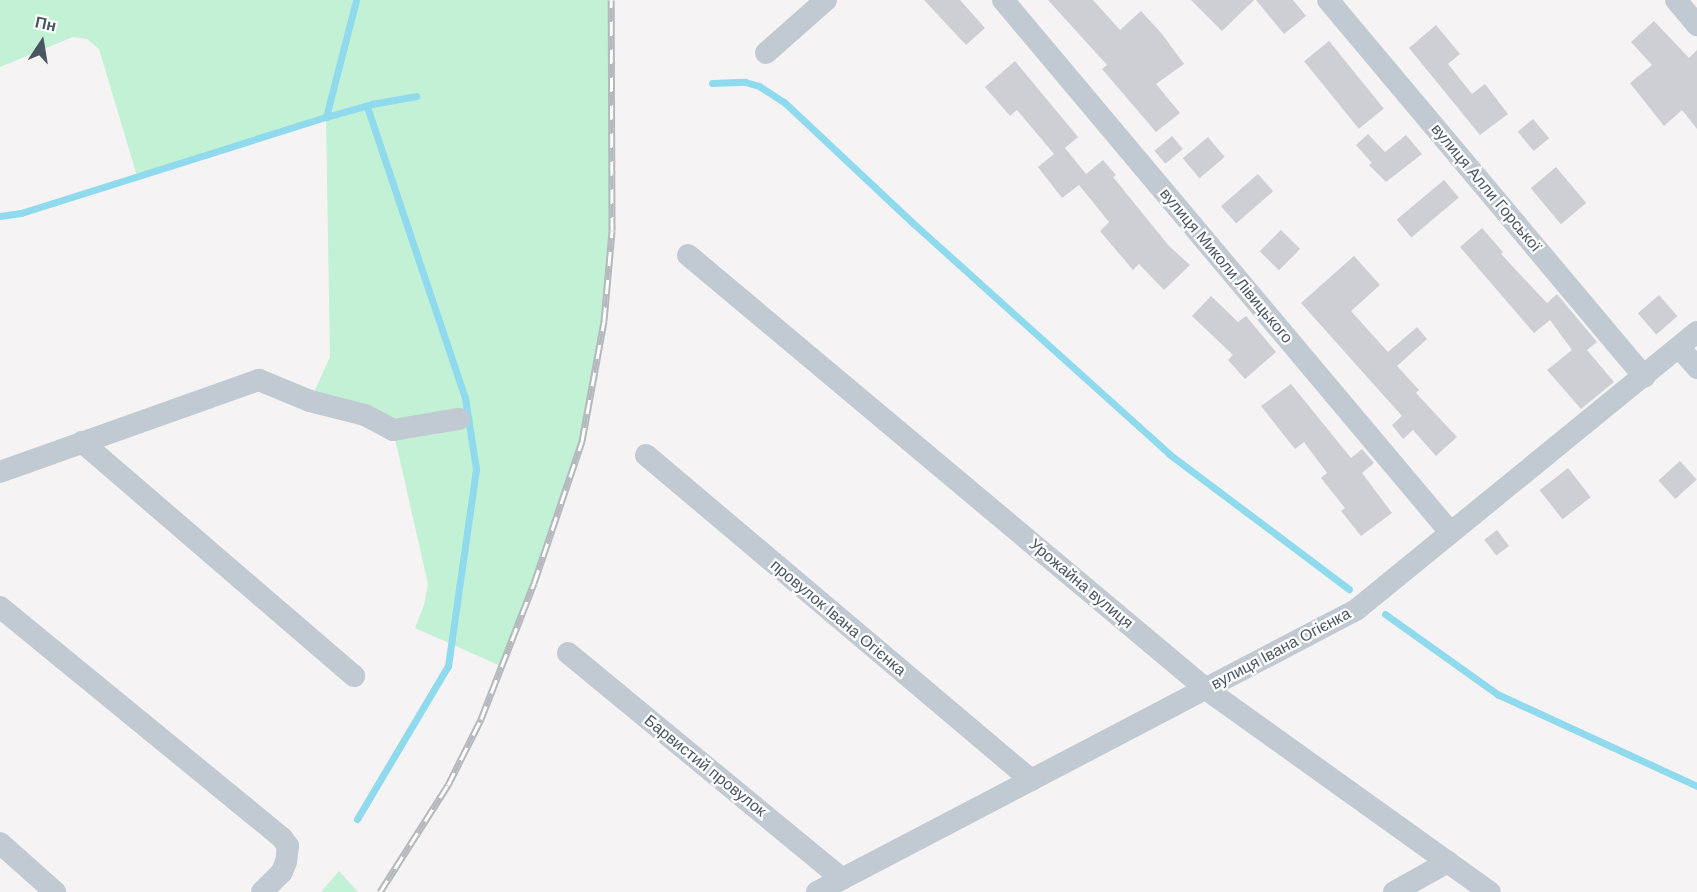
<!DOCTYPE html>
<html>
<head>
<meta charset="utf-8">
<style>
	body { margin:0 }
	#map { position:relative; width:1697px; height:892px; overflow:hidden; background:#f5f3f3; font-family:Helvetica,sans-serif }
	div>[style] { position:absolute }
	.green>* { inset:0; background:#c3f1d5 }
	.stream>* { height:7px; margin:-3.5px; padding:0 3.5px; transform-origin:3.5px; border-radius:3.5px; background:#90daee }
	.building>* { inset:0; background:#cdcfd5; transform-origin:0 0 }
	.street>* { height:22px; margin:-11px; padding:0 11px; transform-origin:11px; border-radius:11px; background:#c1cad2 }
	.rail>* { height:7px; margin-top:-3.5px; transform-origin:0; background:repeating-linear-gradient(90deg,#fff 0 14px,#b5b8bd 0 28px); box-sizing:border-box; border-block:2px solid #b5b8bd }
	span { translate:-50% -50%; white-space:nowrap; text-align:center; line-height:1.15; -webkit-text-stroke:4.5px #fff; paint-order:stroke }
	.street-label { font-size:16px; color:#4a5661 }
	.north { position:absolute; left:12px; top:12px; width:60px; height:60px; -webkit-text-stroke:4px #fff; paint-order:stroke; rotate:12deg; font-size:16px; font-weight:700; line-height:24px; text-align:center; color:#4a5661 }
	.north::after { content:''; display:block; margin:auto; width:21px; height:27px; background:#4a5661; clip-path:polygon(50% 0,100% 100%,50% 72%,0 100%) }
</style>
</head>
<body>
<div id="map">
	<div class="green">
		<i style="clip-path:polygon(0 0,611px 0,612px 231px,598px 359px,582px 441px,564px 499px,503px 667px,415px 628px,424px 605px,428px 584px,393px 430px,310px 401px,330px 357px,326px 118px,137px 176px,99px 49px,87px 39px,73px 37px,0 67px)"></i>
		<i style="clip-path:polygon(339px 871px,358px 892px,321px 892px)"></i>
	</div>
	<div class="stream">
		<i style="left:712px;top:83px;width:33px;rotate:-2deg"></i>
		<i style="left:745px;top:82px;width:15px;rotate:16deg"></i>
		<i style="left:759px;top:86px;width:30px;rotate:33deg"></i>
		<i style="left:784px;top:102px;width:178px;rotate:43.2deg"></i>
		<i style="left:914px;top:224px;width:343px;rotate:42deg"></i>
		<i style="left:1169px;top:454px;width:225px;rotate:36.9deg"></i>
		<i style="left:326px;top:117px;width:121px;rotate:-75.6deg"></i>
		<i style="left:0;top:216px;width:21px;rotate:-8deg"></i>
		<i style="left:21px;top:213px;width:320px;rotate:-17.5deg"></i>
		<i style="left:326px;top:117px;width:48px;rotate:-15.8deg"></i>
		<i style="left:372px;top:104px;width:45px;rotate:-10.3deg"></i>
		<i style="left:1385px;top:614px;width:138px;rotate:35.5deg"></i>
		<i style="left:1497px;top:694px;width:220px;rotate:24.7deg"></i>
		<i style="left:357px;top:819px;width:178px;rotate:-59.3deg"></i>
		<i style="left:448px;top:666px;width:199px;rotate:-81.9deg"></i>
		<i style="left:476px;top:469px;width:72px;rotate:-98.8deg"></i>
		<i style="left:465px;top:398px;width:308px;rotate:-108.6deg"></i>
	</div>
	<div class="building">
		<i style="clip-path:polygon(924px 0,960px 0,985px 28px,966px 45px)"></i>
		<i style="clip-path:polygon(1048px 0,1093px 0,1120px 30px,1141px 11px,1162px 34px,1184px 64px,1156px 84px,1180px 113px,1156px 132px,1102px 69px,1107px 65px)"></i>
		<i style="clip-path:polygon(1191px 0,1254px 0,1222px 31px)"></i>
		<i style="clip-path:polygon(1256px 0,1293px 0,1306px 16px,1284px 34px)"></i>
		<i style="clip-path:polygon(1654px 21px,1689px 58px,1697px 50px,1697px 129px,1682px 110px,1664px 126px,1630px 83px,1652px 65px,1631px 42px)"></i>
		<i style="clip-path:polygon(1436px 25px,1460px 54px,1448px 64px,1472px 94px,1485px 84px,1508px 114px,1480px 135px,1409px 48px)"></i>
		<i style="left:1329px;top:41px;width:87px;height:32px;rotate:51deg"></i>
		<i style="clip-path:polygon(1015px 61px,1078px 137px,1065px 148px,1086px 174px,1103px 160px,1116px 175px,1113px 177px,1169px 246px,1190px 265px,1164px 290px,1139px 264px,1133px 270px,1100px 231px,1109px 222px,1079px 185px,1062px 198px,1038px 167px,1054px 154px,1017px 110px,1010px 116px,985px 87px)"></i>
		<i style="left:1533px;top:119px;width:25px;height:20px;rotate:50deg"></i>
		<i style="clip-path:polygon(1368px 134px,1385px 152px,1406px 135px,1422px 154px,1386px 182px,1369px 165px,1372px 163px,1356px 145px)"></i>
		<i style="left:1172px;top:136px;width:17px;height:23px;rotate:50deg"></i>
		<i style="left:1208px;top:137px;width:26px;height:33px;rotate:50deg"></i>
		<i style="left:1556px;top:167px;width:47px;height:33px;rotate:50deg"></i>
		<i style="left:1258px;top:174px;width:23px;height:49px;rotate:49deg"></i>
		<i style="left:1444px;top:180px;width:23px;height:62px;rotate:50deg"></i>
		<i style="clip-path:polygon(1482px 228px,1503px 252px,1501px 254px,1547px 303px,1557px 294px,1597px 342px,1587px 350px,1614px 382px,1581px 409px,1547px 370px,1572px 350px,1550px 320px,1534px 333px,1460px 247px)"></i>
		<i style="left:1281px;top:230px;width:27px;height:30px;rotate:45deg"></i>
		<i style="clip-path:polygon(1354px 256px,1380px 285px,1351px 311px,1388px 352px,1417px 327px,1427px 339px,1397px 366px,1419px 390px,1416px 393px,1457px 437px,1436px 456px,1413px 430px,1403px 439px,1392px 425px,1402px 416px,1301px 303px)"></i>
		<i style="left:1659px;top:295px;width:28px;height:28px;rotate:49deg"></i>
		<i style="clip-path:polygon(1211px 296px,1238px 322px,1246px 316px,1276px 352px,1245px 379px,1228px 360px,1233px 355px,1192px 316px)"></i>
		<i style="clip-path:polygon(1291px 384px,1351px 458px,1362px 449px,1374px 463px,1362px 473px,1392px 513px,1361px 536px,1341px 511px,1345px 508px,1321px 478px,1327px 473px,1304px 442px,1295px 449px,1261px 406px)"></i>
		<i style="left:1680px;top:461px;width:25px;height:29px;rotate:48deg"></i>
		<i style="left:1568px;top:468px;width:37px;height:36px;rotate:52deg"></i>
		<i style="left:1497px;top:530px;width:20px;height:16px;rotate:53deg"></i>
	</div>
	<div class="street">
		<i style="left:1003px;top:0;width:695px;rotate:49.96deg"></i>
		<i style="left:1328px;top:0;width:492px;rotate:50deg"></i>
		<i style="left:1676px;top:0;width:33px;rotate:50deg"></i>
		<i style="left:766px;top:53px;width:80px;rotate:-41.5deg"></i>
		<i style="left:688px;top:255px;width:676px;rotate:39.96deg"></i>
		<i style="left:1206px;top:689px;width:349px;rotate:35.6deg"></i>
		<i style="left:1679px;top:347px;width:28px;rotate:49deg"></i>
		<i style="left:82px;top:442px;width:359px;rotate:40.7deg"></i>
		<i style="left:646px;top:455px;width:504px;rotate:40.17deg"></i>
		<i style="left:0;top:472px;width:275px;rotate:-19.6deg"></i>
		<i style="left:259px;top:380px;width:55px;rotate:22.4deg"></i>
		<i style="left:310px;top:401px;width:57px;rotate:14.3deg"></i>
		<i style="left:365px;top:415px;width:32px;rotate:28deg"></i>
		<i style="left:393px;top:430px;width:67px;rotate:-9.5deg"></i>
		<i style="left:0;top:607px;width:365px;rotate:39.3deg"></i>
		<i style="left:282px;top:838px;width:10px;rotate:53deg"></i>
		<i style="left:288px;top:846px;width:16px;rotate:97deg"></i>
		<i style="left:286px;top:862px;width:11px;rotate:112deg"></i>
		<i style="left:282px;top:872px;width:28px;rotate:135deg"></i>
		<i style="left:568px;top:653px;width:355px;rotate:39.5deg"></i>
		<i style="left:0;top:843px;width:74px;rotate:41.7deg"></i>
		<i style="left:817px;top:892px;width:608px;rotate:-27.62deg"></i>
		<i style="left:1356px;top:610px;width:440px;rotate:-39.2deg"></i>
		<i style="left:1394px;top:892px;width:62px;rotate:-29.1deg"></i>
	</div>
	<div class="rail">
		<i style="left:380px;top:892px;width:127px;rotate:-57.6deg"></i>
		<i style="left:448px;top:785px;width:74px;rotate:-63.4deg"></i>
		<i style="left:481px;top:719px;width:146px;rotate:-68.7deg"></i>
		<i style="left:534px;top:583px;width:150px;rotate:-71.3deg"></i>
		<i style="left:582px;top:441px;width:122px;rotate:-79.6deg"></i>
		<i style="left:604px;top:321px;width:90px;rotate:-84.9deg"></i>
		<i style="left:612px;top:231px;width:231px;rotate:-90.2deg"></i>
	</div>
	<div class="street-label">
		<span style="left:1486px;top:188px;rotate:50deg">вулиця Алли Горської</span>
		<span style="left:1226px;top:266px;rotate:50deg">вулиця Миколи Лівицького</span>
		<span style="left:1081px;top:584px;rotate:40deg">Урожайна вулиця</span>
		<span style="left:838px;top:618px;rotate:40deg">провулок Івана Огієнка</span>
		<span style="left:1281px;top:649px;rotate:-28deg">вулиця Івана Огієнка</span>
		<span style="left:705px;top:766px;rotate:39deg">Барвистий провулок</span>
	</div>
	<div class="north">Пн</div>
</div>
</body>
</html>
